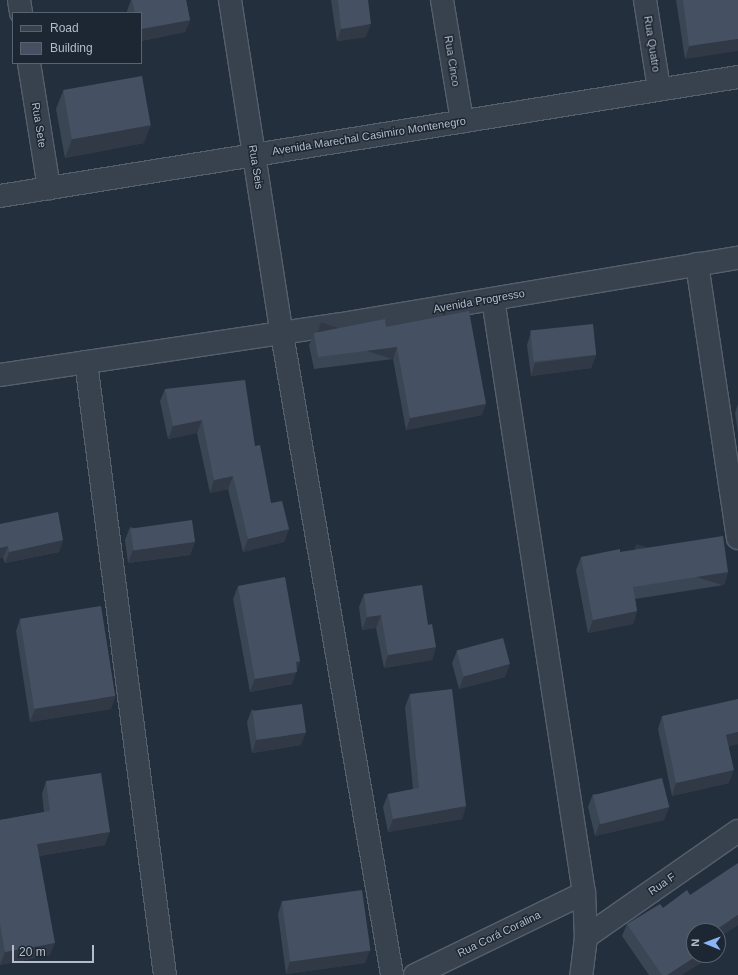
<!DOCTYPE html>
<html>
<head>
<meta charset="utf-8">
<style>
	body { margin:0 }
	#map { position:relative; width:738px; height:975px; overflow:hidden; background:#242f3e; font-family:Arial,sans-serif }
	div>[style] { position:absolute }
	.roads { filter:drop-shadow(1px 0 #565f6c) drop-shadow(-1px 0 #565f6c) drop-shadow(0 1px #565f6c) drop-shadow(0 -1px #565f6c) }
	.street>* { height:22px; margin:-11px; padding:0 11px; transform-origin:11px; border-radius:11px; background:#38414e }
	.wall>* { inset:0; background:#3b4654 }
	.shaded-wall>* { inset:0; background:#303945; transform-origin:0 0 }
	.building>* { inset:0; background:#455162; transform-origin:0 0 }
	span { translate:-50% -50%; white-space:nowrap; text-align:center; line-height:1.15; -webkit-text-stroke:3px #1d2633; paint-order:stroke }
	.street-label { font-size:11px; color:#b4bcc9 }
	.legend { position:absolute; left:12px; top:12px; width:130px; height:52px; box-sizing:border-box; background:#1d2633; border:1px solid #59626f; margin:0; padding:5px 7px; list-style:none; font-size:12px; color:#b4bcc9 }
	.legend li { display:flex; align-items:center; gap:8px; height:20px }
	.legend b { width:20px; border:1px solid #59626f }
	.north { position:absolute; left:686px; top:923px; width:40px; height:40px; box-sizing:border-box; background:#1d2633; border:1px solid #59626f; border-radius:50%; rotate:271deg; font-size:11px; font-weight:700; line-height:16px; text-align:center; color:#b4bcc9 }
	.north::after { content:''; display:block; margin:auto; width:14px; height:18px; background:#8ab4f8; clip-path:polygon(50% 0,100% 100%,50% 72%,0 100%) }
	.scale { position:absolute; left:12px; top:945px; width:82px; height:18px; box-sizing:border-box; border:2px solid #b4bcc9; border-top:0; padding-left:5px; font-size:12px; line-height:14px; white-space:nowrap; color:#b4bcc9; -webkit-text-stroke:3px #1d2633; paint-order:stroke }
</style>
</head>
<body>
<div id="map">
	<div class="roads">
		<div class="street">
			<i style="left:19px;top:0;width:13px;rotate:81deg"></i>
			<i style="left:230px;top:0;width:338px;rotate:81.2deg"></i>
			<i style="left:282px;top:334px;width:650px;rotate:80.26deg"></i>
			<i style="left:442px;top:0;width:123px;rotate:80.6deg"></i>
			<i style="left:645px;top:0;width:89px;rotate:81deg"></i>
			<i style="left:29px;top:63px;width:127px;rotate:80.9deg"></i>
			<i style="left:0;top:196px;width:748px;rotate:-9.16deg"></i>
			<i style="left:697px;top:264px;width:277px;rotate:81.5deg"></i>
			<i style="left:493px;top:299px;width:601px;rotate:81.29deg"></i>
			<i style="left:584px;top:893px;width:44px;rotate:87.4deg"></i>
			<i style="left:586px;top:937px;width:38px;rotate:97deg"></i>
			<i style="left:86px;top:362px;width:618px;rotate:82.66deg"></i>
			<i style="left:0;top:375px;width:340px;rotate:-8.5deg"></i>
			<i style="left:336px;top:325px;width:408px;rotate:-9.5deg"></i>
			<i style="left:586px;top:937px;width:185px;rotate:-34.9deg"></i>
			<i style="left:415px;top:975px;width:188px;rotate:-25.9deg"></i>
		</div>
	</div>
	<div class="wall">
		<i style="clip-path:polygon(131px 0,186px 0,190px 20px,185px 32px,141px 41px,141px 13px,127px 13px,127px 11px)"></i>
		<i style="clip-path:polygon(331px 0,368px 0,366px 37px,337px 41px)"></i>
		<i style="clip-path:polygon(676px 0,738px 0,685px 59px)"></i>
		<i style="clip-path:polygon(63px 91px,144px 143px,65px 158px,56px 109px)"></i>
		<i style="clip-path:polygon(386px 327px,482px 415px,406px 430px,393px 359px,314px 369px,309px 345px,314px 333px)"></i>
		<i style="clip-path:polygon(531px 332px,596px 355px,591px 368px,531px 376px,527px 345px)"></i>
		<i style="clip-path:polygon(165px 389px,255px 446px,271px 503px,289px 529px,284px 542px,243px 552px,228px 489px,210px 493px,197px 433px,168px 439px,160px 401px)"></i>
		<i style="clip-path:polygon(738px 404px,738px 433px,735px 413px)"></i>
		<i style="clip-path:polygon(0 524px,63px 540px,59px 552px,5px 563px,3px 558px)"></i>
		<i style="clip-path:polygon(130px 527px,195px 542px,190px 555px,128px 563px,125px 540px)"></i>
		<i style="clip-path:polygon(620px 552px,728px 572px,724px 585px,635px 599px,637px 611px,633px 624px,588px 633px,576px 570px,581px 557px)"></i>
		<i style="clip-path:polygon(238px 586px,300px 661px,292px 684px,250px 692px,233px 599px)"></i>
		<i style="clip-path:polygon(364px 594px,428px 625px,436px 647px,432px 660px,384px 668px,376px 628px,362px 630px,359px 607px)"></i>
		<i style="clip-path:polygon(20px 619px,111px 709px,30px 722px,16px 631px)"></i>
		<i style="clip-path:polygon(457px 651px,505px 677px,459px 689px,452px 663px)"></i>
		<i style="clip-path:polygon(410px 694px,466px 806px,462px 819px,388px 832px,383px 807px,388px 794px,413px 789px,405px 707px)"></i>
		<i style="clip-path:polygon(252px 709px,301px 745px,252px 753px,247px 722px)"></i>
		<i style="clip-path:polygon(662px 716px,738px 744px,729px 746px,729px 783px,672px 796px,658px 729px)"></i>
		<i style="clip-path:polygon(46px 781px,105px 845px,39px 856px,50px 955px,0 965px,0 820px,44px 812px,42px 794px)"></i>
		<i style="clip-path:polygon(593px 794px,669px 807px,664px 820px,595px 836px,588px 807px)"></i>
		<i style="clip-path:polygon(690px 895px,738px 925px,718px 938px,682px 975px,649px 975px,622px 936px,627px 924px,663px 908px)"></i>
		<i style="clip-path:polygon(282px 901px,370px 950px,365px 963px,286px 974px,278px 914px)"></i>
	</div>
	<div class="shaded-wall">
		<i style="clip-path:polygon(190px 20px,185px 32px,141px 41px,141px 29px)"></i>
		<i style="clip-path:polygon(371px 24px,366px 37px,337px 41px,341px 29px)"></i>
		<i style="clip-path:polygon(738px 39px,738px 51px,685px 59px,689px 46px)"></i>
		<i style="clip-path:polygon(151px 125px,144px 143px,65px 158px,72px 139px)"></i>
		<i style="left:397px;top:347px;width:13px;height:80px;rotate:108deg"></i>
		<i style="clip-path:polygon(596px 355px,591px 368px,531px 376px,535px 363px)"></i>
		<i style="clip-path:polygon(486px 404px,482px 415px,406px 430px,410px 418px)"></i>
		<i style="clip-path:polygon(202px 420px,197px 433px,168px 439px,173px 426px)"></i>
		<i style="clip-path:polygon(233px 476px,228px 489px,210px 493px,214px 480px)"></i>
		<i style="clip-path:polygon(289px 529px,284px 542px,243px 552px,248px 539px)"></i>
		<i style="clip-path:polygon(63px 540px,59px 552px,5px 563px,9px 552px)"></i>
		<i style="clip-path:polygon(195px 542px,190px 555px,128px 563px,133px 550px)"></i>
		<i style="clip-path:polygon(8px 546px,3px 558px,0 558px,0 548px)"></i>
		<i style="left:728px;top:572px;width:14px;height:96px;rotate:107deg"></i>
		<i style="clip-path:polygon(637px 611px,633px 624px,588px 633px,593px 620px)"></i>
		<i style="clip-path:polygon(381px 615px,376px 628px,362px 630px,367px 617px)"></i>
		<i style="clip-path:polygon(436px 647px,432px 660px,384px 668px,388px 655px)"></i>
		<i style="clip-path:polygon(300px 661px,292px 684px,250px 692px,255px 679px,296px 662px)"></i>
		<i style="clip-path:polygon(510px 664px,505px 677px,459px 689px,464px 676px)"></i>
		<i style="clip-path:polygon(116px 696px,111px 709px,30px 722px,35px 709px)"></i>
		<i style="clip-path:polygon(738px 732px,738px 744px,722px 748px,726px 735px)"></i>
		<i style="clip-path:polygon(306px 733px,301px 745px,252px 753px,256px 740px)"></i>
		<i style="clip-path:polygon(734px 770px,729px 783px,672px 796px,676px 783px)"></i>
		<i style="clip-path:polygon(466px 806px,462px 819px,388px 832px,393px 819px)"></i>
		<i style="clip-path:polygon(669px 807px,664px 820px,595px 836px,600px 823px)"></i>
		<i style="clip-path:polygon(110px 832px,105px 845px,32px 857px,37px 844px)"></i>
		<i style="clip-path:polygon(738px 915px,738px 925px,718px 938px,718px 931px,714px 931px)"></i>
		<i style="clip-path:polygon(55px 943px,50px 955px,0 965px,5px 952px)"></i>
		<i style="clip-path:polygon(370px 950px,365px 963px,286px 974px,290px 961px)"></i>
		<i style="clip-path:polygon(698px 955px,714px 955px,682px 975px,667px 975px)"></i>
	</div>
	<div class="building">
		<i style="clip-path:polygon(132px 0,186px 0,190px 20px,141px 29px,141px 13px,135px 13px)"></i>
		<i style="clip-path:polygon(338px 0,368px 0,371px 24px,341px 29px)"></i>
		<i style="clip-path:polygon(683px 0,738px 0,738px 39px,689px 46px)"></i>
		<i style="left:142px;top:76px;width:50px;height:80px;rotate:80deg"></i>
		<i style="clip-path:polygon(469px 311px,486px 404px,410px 418px,397px 347px,318px 357px,314px 333px,385px 319px,386px 327px)"></i>
		<i style="left:593px;top:324px;width:31px;height:63px;rotate:84deg"></i>
		<i style="clip-path:polygon(245px 380px,255px 446px,260px 445px,271px 503px,282px 501px,289px 529px,248px 539px,233px 476px,214px 480px,202px 420px,173px 426px,165px 389px)"></i>
		<i style="clip-path:polygon(58px 512px,63px 540px,9px 552px,8px 546px,0 548px,0 524px)"></i>
		<i style="left:192px;top:520px;width:22px;height:62px;rotate:82deg"></i>
		<i style="clip-path:polygon(723px 536px,728px 572px,633px 587px,637px 611px,593px 620px,581px 557px,620px 549px,620px 552px)"></i>
		<i style="clip-path:polygon(285px 577px,300px 661px,296px 662px,297px 672px,255px 679px,238px 586px)"></i>
		<i style="clip-path:polygon(422px 585px,428px 625px,432px 624px,436px 647px,388px 655px,381px 615px,367px 617px,364px 594px)"></i>
		<i style="left:101px;top:606px;width:91px;height:82px;rotate:81deg"></i>
		<i style="left:503px;top:638px;width:27px;height:48px;rotate:75deg"></i>
		<i style="clip-path:polygon(452px 689px,466px 806px,393px 819px,388px 794px,419px 788px,410px 694px)"></i>
		<i style="clip-path:polygon(738px 699px,738px 732px,726px 735px,734px 770px,676px 783px,662px 716px)"></i>
		<i style="left:302px;top:704px;width:29px;height:50px;rotate:82deg"></i>
		<i style="clip-path:polygon(101px 773px,110px 832px,37px 844px,55px 943px,5px 952px,0 924px,0 820px,50px 811px,46px 781px)"></i>
		<i style="left:662px;top:778px;width:30px;height:71px;rotate:76deg"></i>
		<i style="clip-path:polygon(738px 863px,738px 915px,714px 931px,694px 931px,694px 955px,698px 955px,667px 975px,662px 975px,627px 924px,660px 904px,663px 908px,687px 890px,690px 895px)"></i>
		<i style="left:362px;top:890px;width:61px;height:81px;rotate:82deg"></i>
	</div>
	<div class="street-label">
		<span style="left:652px;top:44px;rotate:81deg">Rua Quatro</span>
		<span style="left:452px;top:61px;rotate:81deg">Rua Cinco</span>
		<span style="left:39px;top:125px;rotate:81deg">Rua Sete</span>
		<span style="left:369px;top:136px;rotate:-9deg">Avenida Marechal Casimiro Montenegro</span>
		<span style="left:256px;top:167px;rotate:81deg">Rua Seis</span>
		<span style="left:479px;top:301px;rotate:-10deg">Avenida Progresso</span>
		<span style="left:662px;top:884px;rotate:-35deg">Rua F</span>
		<span style="left:499px;top:934px;rotate:-26deg">Rua Corá Coralina</span>
	</div>
	<ul class="legend">
	<li><b style="height:5px;background:#38414e"></b>Road</li>
	<li><b style="height:11px;background:#455162"></b>Building</li>
	</ul>
	<div class="north">N</div>
	<div class="scale">20 m</div>
</div>
</body>
</html>
